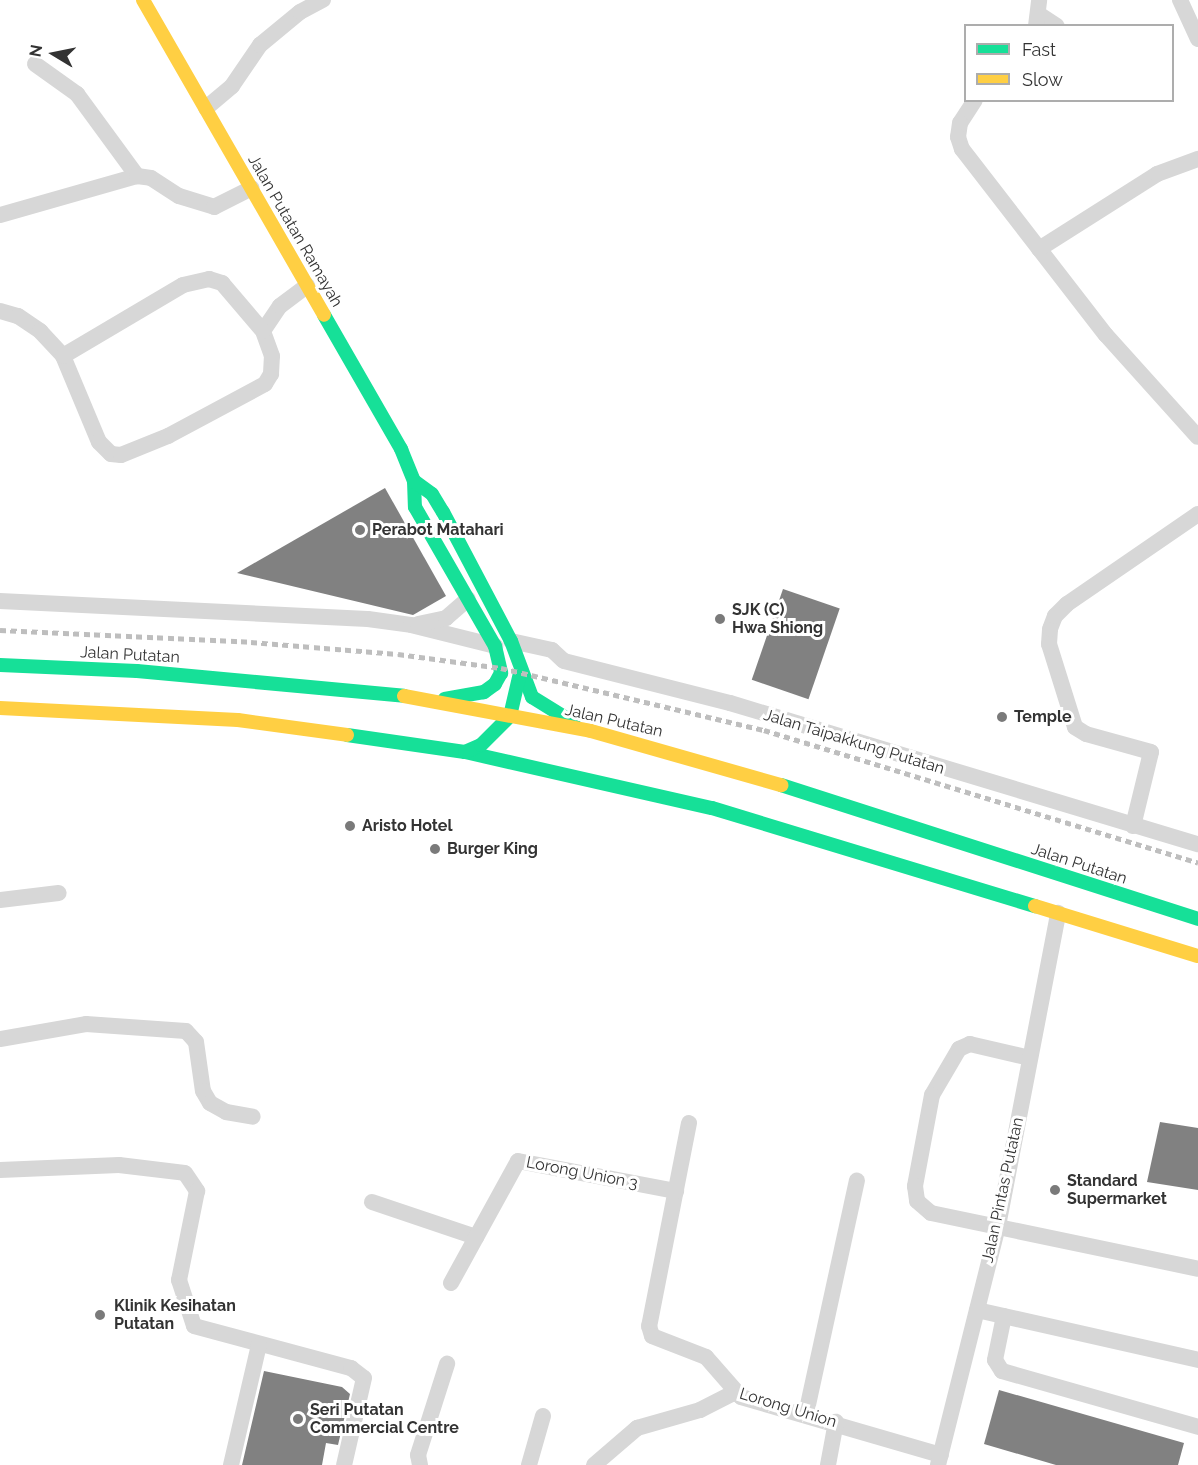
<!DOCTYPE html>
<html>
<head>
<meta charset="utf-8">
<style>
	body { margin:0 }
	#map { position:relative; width:1198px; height:1465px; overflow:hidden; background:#fff; font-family:Raleway,sans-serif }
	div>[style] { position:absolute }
	.building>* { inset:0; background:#818181; transform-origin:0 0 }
	.street>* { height:16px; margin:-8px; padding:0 8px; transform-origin:8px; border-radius:8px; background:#d7d7d7 }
	.fast>* { height:14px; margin:-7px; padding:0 7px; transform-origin:7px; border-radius:7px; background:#16e098 }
	.slow>* { height:14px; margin:-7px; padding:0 7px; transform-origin:7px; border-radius:7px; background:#ffcf43 }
	.rail>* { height:4.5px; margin-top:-2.25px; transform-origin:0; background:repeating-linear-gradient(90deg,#bebebe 0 6px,transparent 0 10.5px) }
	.dots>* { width:16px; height:16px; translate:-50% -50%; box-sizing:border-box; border:3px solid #fff; border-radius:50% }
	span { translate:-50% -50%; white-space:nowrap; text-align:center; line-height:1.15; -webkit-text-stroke:6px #fff; paint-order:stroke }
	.street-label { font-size:16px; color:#333 }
	.poi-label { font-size:16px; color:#333; font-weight:700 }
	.left { translate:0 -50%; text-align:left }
	.legend { position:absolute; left:964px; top:24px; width:210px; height:78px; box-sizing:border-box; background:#fff; border:2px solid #adadad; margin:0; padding:8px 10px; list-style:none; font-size:18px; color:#333 }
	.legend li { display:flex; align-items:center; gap:12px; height:30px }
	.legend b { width:30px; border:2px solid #adadad }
	.north { position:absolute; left:24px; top:24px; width:60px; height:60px; -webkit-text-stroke:4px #fff; paint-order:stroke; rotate:280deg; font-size:16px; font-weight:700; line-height:24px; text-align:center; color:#333 }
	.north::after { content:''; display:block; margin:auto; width:21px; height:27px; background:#333; clip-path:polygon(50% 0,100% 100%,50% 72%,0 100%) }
</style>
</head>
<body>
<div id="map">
	<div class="building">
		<i style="clip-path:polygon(385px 488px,446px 596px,413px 615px,237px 573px)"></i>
		<i style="left:783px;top:589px;width:60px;height:96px;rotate:19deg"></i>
		<i style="clip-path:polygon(1160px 1122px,1198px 1128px,1198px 1190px,1147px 1182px)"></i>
		<i style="clip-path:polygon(264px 1371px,342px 1387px,350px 1394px,338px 1445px,326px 1443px,322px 1465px,242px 1465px)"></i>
		<i style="clip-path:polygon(999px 1390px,1184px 1443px,1178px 1465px,1056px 1465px,984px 1444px)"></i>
	</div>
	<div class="street">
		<i style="left:1180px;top:0;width:43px;rotate:65.2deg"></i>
		<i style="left:1040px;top:15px;width:20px;rotate:33deg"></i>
		<i style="left:1036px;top:26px;width:26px;rotate:-83deg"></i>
		<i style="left:35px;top:64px;width:52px;rotate:35.5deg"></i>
		<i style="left:77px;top:94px;width:102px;rotate:53.8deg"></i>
		<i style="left:975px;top:100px;width:27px;rotate:123deg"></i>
		<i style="left:960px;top:123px;width:14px;rotate:98deg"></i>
		<i style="left:958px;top:137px;width:13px;rotate:72deg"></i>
		<i style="left:962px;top:149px;width:235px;rotate:52.3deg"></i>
		<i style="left:1106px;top:335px;width:137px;rotate:48deg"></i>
		<i style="left:206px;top:108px;width:34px;rotate:-40deg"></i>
		<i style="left:232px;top:86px;width:50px;rotate:-55.7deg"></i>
		<i style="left:260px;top:45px;width:52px;rotate:-39.5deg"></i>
		<i style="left:300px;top:12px;width:26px;rotate:-28deg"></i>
		<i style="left:0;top:215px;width:142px;rotate:-15.9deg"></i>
		<i style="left:137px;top:176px;width:14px;rotate:8deg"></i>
		<i style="left:151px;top:178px;width:33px;rotate:33deg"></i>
		<i style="left:179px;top:196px;width:37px;rotate:17deg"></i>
		<i style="left:214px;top:207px;width:42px;rotate:-26.6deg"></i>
		<i style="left:1039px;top:249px;width:140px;rotate:-32.4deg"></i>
		<i style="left:1157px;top:174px;width:44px;rotate:-20.1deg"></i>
		<i style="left:0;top:311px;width:19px;rotate:16deg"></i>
		<i style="left:18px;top:316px;width:27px;rotate:34deg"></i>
		<i style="left:40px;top:331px;width:34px;rotate:47deg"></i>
		<i style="left:63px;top:356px;width:93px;rotate:67.3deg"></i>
		<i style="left:99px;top:442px;width:17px;rotate:45deg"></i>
		<i style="left:111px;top:454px;width:10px;rotate:6deg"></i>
		<i style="left:121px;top:455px;width:51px;rotate:-22deg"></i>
		<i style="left:168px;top:436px;width:110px;rotate:-28.2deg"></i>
		<i style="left:265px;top:384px;width:12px;rotate:-59deg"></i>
		<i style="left:271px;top:374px;width:18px;rotate:-87deg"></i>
		<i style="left:272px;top:356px;width:27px;rotate:-110deg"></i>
		<i style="left:263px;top:331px;width:30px;rotate:-56deg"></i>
		<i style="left:280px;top:306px;width:34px;rotate:-37deg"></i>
		<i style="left:63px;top:356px;width:139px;rotate:-30.6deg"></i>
		<i style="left:183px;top:285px;width:27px;rotate:-13deg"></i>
		<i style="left:209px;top:279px;width:14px;rotate:17deg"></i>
		<i style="left:222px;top:283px;width:63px;rotate:49.5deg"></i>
		<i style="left:0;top:601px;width:368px;rotate:2.8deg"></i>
		<i style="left:368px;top:619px;width:43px;rotate:7.9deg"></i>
		<i style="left:411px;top:625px;width:87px;rotate:14deg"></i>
		<i style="left:418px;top:624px;width:29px;rotate:-12deg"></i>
		<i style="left:446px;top:618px;width:29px;rotate:-41deg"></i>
		<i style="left:511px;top:641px;width:42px;rotate:12.4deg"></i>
		<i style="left:552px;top:650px;width:16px;rotate:43deg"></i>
		<i style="left:564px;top:661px;width:171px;rotate:14.2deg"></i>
		<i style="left:730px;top:703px;width:489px;rotate:16.8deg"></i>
		<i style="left:1133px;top:826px;width:76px;rotate:-76.3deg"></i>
		<i style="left:1151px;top:752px;width:67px;rotate:-164.5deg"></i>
		<i style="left:1086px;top:734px;width:13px;rotate:-148deg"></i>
		<i style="left:1075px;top:727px;width:87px;rotate:-107.4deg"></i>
		<i style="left:1049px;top:644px;width:15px;rotate:-86deg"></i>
		<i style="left:1050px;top:629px;width:14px;rotate:-69deg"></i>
		<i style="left:1055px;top:616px;width:17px;rotate:-45deg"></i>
		<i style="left:1067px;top:604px;width:159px;rotate:-34.5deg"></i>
		<i style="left:0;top:900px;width:59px;rotate:-6.8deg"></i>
		<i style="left:0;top:1039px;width:87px;rotate:-9.9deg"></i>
		<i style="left:86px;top:1024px;width:100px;rotate:4deg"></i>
		<i style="left:186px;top:1031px;width:15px;rotate:48deg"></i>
		<i style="left:196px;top:1042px;width:49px;rotate:81.9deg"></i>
		<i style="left:203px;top:1091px;width:14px;rotate:60deg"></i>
		<i style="left:210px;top:1103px;width:18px;rotate:29deg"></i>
		<i style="left:226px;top:1112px;width:27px;rotate:10deg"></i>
		<i style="left:1030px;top:1058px;width:62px;rotate:-166.9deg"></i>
		<i style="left:970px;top:1044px;width:12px;rotate:156deg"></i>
		<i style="left:959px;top:1049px;width:53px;rotate:120.4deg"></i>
		<i style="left:932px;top:1095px;width:93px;rotate:100.6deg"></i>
		<i style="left:915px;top:1186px;width:15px;rotate:82deg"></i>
		<i style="left:917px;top:1201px;width:18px;rotate:41deg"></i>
		<i style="left:931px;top:1213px;width:273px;rotate:11.8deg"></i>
		<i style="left:689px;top:1123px;width:207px;rotate:101.1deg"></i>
		<i style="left:649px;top:1326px;width:10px;rotate:73deg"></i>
		<i style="left:652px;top:1336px;width:58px;rotate:21.3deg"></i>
		<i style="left:706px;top:1357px;width:53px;rotate:48.8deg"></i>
		<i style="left:741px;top:1397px;width:208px;rotate:16.2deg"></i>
		<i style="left:0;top:1170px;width:119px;rotate:-2.4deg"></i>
		<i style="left:119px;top:1165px;width:66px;rotate:6.9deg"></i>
		<i style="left:185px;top:1173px;width:22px;rotate:56deg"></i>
		<i style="left:197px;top:1191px;width:91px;rotate:101.4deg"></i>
		<i style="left:179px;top:1280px;width:48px;rotate:71.9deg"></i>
		<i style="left:194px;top:1326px;width:163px;rotate:15deg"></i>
		<i style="left:351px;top:1368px;width:16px;rotate:38deg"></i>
		<i style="left:364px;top:1378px;width:89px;rotate:102.9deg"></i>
		<i style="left:372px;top:1202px;width:110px;rotate:18.6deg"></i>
		<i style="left:451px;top:1283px;width:139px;rotate:-61.2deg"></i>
		<i style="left:518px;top:1161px;width:161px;rotate:10.8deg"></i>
		<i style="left:977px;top:1310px;width:227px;rotate:12.7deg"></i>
		<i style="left:1004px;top:1316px;width:45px;rotate:101.6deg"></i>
		<i style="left:995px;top:1360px;width:13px;rotate:58deg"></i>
		<i style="left:1002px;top:1371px;width:204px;rotate:15.9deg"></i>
		<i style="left:806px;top:1414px;width:239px;rotate:-77.7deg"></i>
		<i style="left:231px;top:1465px;width:123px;rotate:-76.9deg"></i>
		<i style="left:420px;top:1465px;width:10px;rotate:-101deg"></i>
		<i style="left:418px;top:1455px;width:96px;rotate:-72.3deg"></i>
		<i style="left:529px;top:1465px;width:51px;rotate:-74.1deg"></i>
		<i style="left:594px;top:1465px;width:57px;rotate:-40.7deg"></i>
		<i style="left:637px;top:1428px;width:66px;rotate:-15.9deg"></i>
		<i style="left:700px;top:1410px;width:38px;rotate:-27deg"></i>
		<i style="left:828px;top:1465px;width:44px;rotate:-79.5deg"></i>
		<i style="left:938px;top:1465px;width:246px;rotate:-75.9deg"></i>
		<i style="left:998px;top:1226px;width:319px;rotate:-79.1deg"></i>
	</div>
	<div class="fast">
		<i style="left:324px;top:315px;width:155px;rotate:60.1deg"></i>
		<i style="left:401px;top:449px;width:35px;rotate:68deg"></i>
		<i style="left:414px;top:481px;width:26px;rotate:88deg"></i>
		<i style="left:415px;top:507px;width:160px;rotate:60.1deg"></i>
		<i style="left:495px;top:646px;width:28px;rotate:77deg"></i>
		<i style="left:501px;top:673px;width:13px;rotate:119deg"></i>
		<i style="left:495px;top:684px;width:14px;rotate:144deg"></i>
		<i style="left:484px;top:692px;width:40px;rotate:170deg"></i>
		<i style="left:414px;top:481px;width:22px;rotate:36deg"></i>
		<i style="left:432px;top:494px;width:21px;rotate:59deg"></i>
		<i style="left:443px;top:512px;width:146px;rotate:62.2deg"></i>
		<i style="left:511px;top:641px;width:60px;rotate:69.4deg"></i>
		<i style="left:532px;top:697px;width:49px;rotate:31.8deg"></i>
		<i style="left:0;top:665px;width:137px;rotate:2.5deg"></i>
		<i style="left:137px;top:671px;width:268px;rotate:5.3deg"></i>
		<i style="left:347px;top:735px;width:119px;rotate:8.2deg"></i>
		<i style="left:465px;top:752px;width:253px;rotate:12.8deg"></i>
		<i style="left:712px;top:808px;width:338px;rotate:16.9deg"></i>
		<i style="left:465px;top:752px;width:17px;rotate:-24deg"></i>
		<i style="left:481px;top:745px;width:41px;rotate:-45deg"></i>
		<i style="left:510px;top:716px;width:44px;rotate:-76.9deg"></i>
		<i style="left:781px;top:785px;width:438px;rotate:17.8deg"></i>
	</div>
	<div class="slow">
		<i style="left:143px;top:0;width:363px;rotate:60.1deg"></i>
		<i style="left:404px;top:696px;width:190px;rotate:10.6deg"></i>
		<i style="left:591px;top:731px;width:198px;rotate:15.9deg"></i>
		<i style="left:0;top:708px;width:238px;rotate:2.9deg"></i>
		<i style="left:238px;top:720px;width:110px;rotate:7.8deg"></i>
		<i style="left:1035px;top:906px;width:170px;rotate:17.1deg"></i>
	</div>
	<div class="rail">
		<i style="left:0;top:630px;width:251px;rotate:2.7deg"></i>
		<i style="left:251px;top:642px;width:147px;rotate:4.7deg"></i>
		<i style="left:398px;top:654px;width:104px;rotate:7.7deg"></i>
		<i style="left:501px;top:668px;width:270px;rotate:13.3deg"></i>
		<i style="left:764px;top:730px;width:454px;rotate:17deg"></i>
	</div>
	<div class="dots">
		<i style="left:360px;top:530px;background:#7a7a7a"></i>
		<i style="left:720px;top:619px;background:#7a7a7a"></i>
		<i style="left:1002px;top:717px;background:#7a7a7a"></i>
		<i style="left:350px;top:826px;background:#7a7a7a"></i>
		<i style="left:435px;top:849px;background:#7a7a7a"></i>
		<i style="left:1055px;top:1190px;background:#7a7a7a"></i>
		<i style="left:100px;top:1315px;background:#7a7a7a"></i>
		<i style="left:298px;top:1419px;background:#7a7a7a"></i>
	</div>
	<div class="street-label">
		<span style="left:295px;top:231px;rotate:60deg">Jalan Putatan Ramayah</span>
		<span style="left:130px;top:655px;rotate:3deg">Jalan Putatan</span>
		<span style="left:614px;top:721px;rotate:13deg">Jalan Putatan</span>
		<span style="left:854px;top:742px;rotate:17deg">Jalan Taipakkung Putatan</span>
		<span style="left:1079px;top:864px;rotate:18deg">Jalan Putatan</span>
		<span style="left:582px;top:1173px;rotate:11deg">Lorong Union 3</span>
		<span style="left:1003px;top:1190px;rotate:-78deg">Jalan Pintas Putatan</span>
		<span style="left:788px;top:1408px;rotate:17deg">Lorong Union</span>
	</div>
	<div class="poi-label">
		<span class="left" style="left:372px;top:530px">Perabot Matahari</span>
		<span class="left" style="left:732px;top:619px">SJK (C)<br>Hwa Shiong</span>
		<span class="left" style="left:1014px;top:717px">Temple</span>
		<span class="left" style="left:362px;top:826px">Aristo Hotel</span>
		<span class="left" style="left:447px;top:849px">Burger King</span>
		<span class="left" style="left:1067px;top:1190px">Standard<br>Supermarket</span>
		<span class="left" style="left:114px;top:1315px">Klinik Kesihatan<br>Putatan</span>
		<span class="left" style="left:310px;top:1419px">Seri Putatan<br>Commercial Centre</span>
	</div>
	<ul class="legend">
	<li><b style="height:8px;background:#16e098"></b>Fast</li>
	<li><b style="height:8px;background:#ffcf43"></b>Slow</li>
	</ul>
	<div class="north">N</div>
</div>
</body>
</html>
